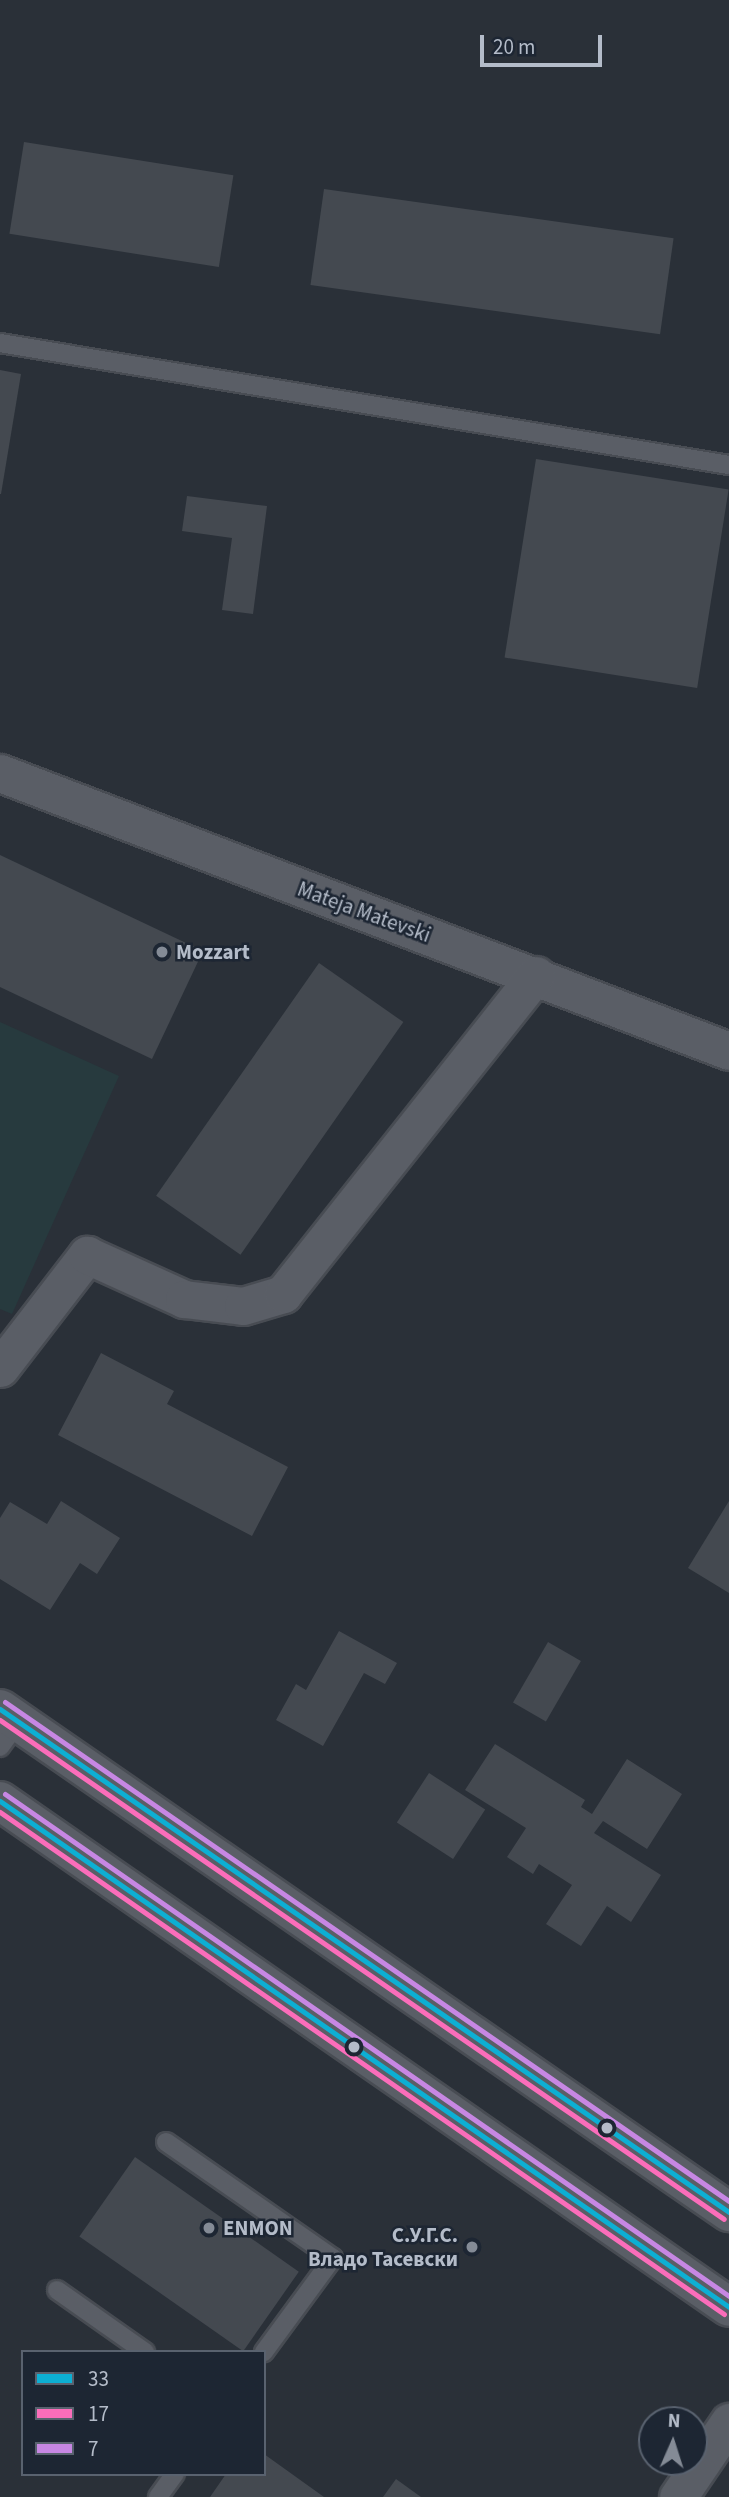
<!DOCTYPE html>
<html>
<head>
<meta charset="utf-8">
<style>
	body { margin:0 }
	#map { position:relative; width:729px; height:2497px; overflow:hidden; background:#2a3038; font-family:"Source Sans 3",sans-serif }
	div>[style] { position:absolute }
	.green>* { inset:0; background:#273a3e }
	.building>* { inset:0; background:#444950; transform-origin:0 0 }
	.roads { filter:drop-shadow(2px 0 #484c53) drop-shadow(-2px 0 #484c53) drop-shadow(0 2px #484c53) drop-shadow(0 -2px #484c53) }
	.service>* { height:18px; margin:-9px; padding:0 9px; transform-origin:9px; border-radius:9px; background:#5a5e66 }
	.minor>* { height:37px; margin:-18.5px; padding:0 18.5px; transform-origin:18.5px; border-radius:18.5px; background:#5a5e66 }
	.tertiary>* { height:38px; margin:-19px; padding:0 19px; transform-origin:19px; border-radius:19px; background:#5a5e66 }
	.bus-1>* { height:5px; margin:-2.5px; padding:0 2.5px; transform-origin:2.5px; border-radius:2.5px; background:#0dafd3 }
	.bus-2>* { height:5px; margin:-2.5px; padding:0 2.5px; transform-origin:2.5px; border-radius:2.5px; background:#fb6dba }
	.bus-3>* { height:5px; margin:-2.5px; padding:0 2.5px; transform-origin:2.5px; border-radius:2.5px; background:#c787e3 }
	.dots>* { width:19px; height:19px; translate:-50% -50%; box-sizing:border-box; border:4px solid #1d2633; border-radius:50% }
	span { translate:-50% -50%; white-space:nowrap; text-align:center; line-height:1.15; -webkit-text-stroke:5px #1d2633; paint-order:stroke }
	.street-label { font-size:21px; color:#b4bcc9 }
	.poi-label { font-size:21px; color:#b4bcc9; font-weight:700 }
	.left { translate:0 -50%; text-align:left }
	.right { translate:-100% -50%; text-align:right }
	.legend { position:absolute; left:21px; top:2350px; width:245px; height:126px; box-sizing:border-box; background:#1d2633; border:2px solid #59626f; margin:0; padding:9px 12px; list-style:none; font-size:21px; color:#b4bcc9 }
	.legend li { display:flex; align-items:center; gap:14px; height:35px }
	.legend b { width:35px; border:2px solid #59626f }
	.north { position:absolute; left:638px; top:2406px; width:70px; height:70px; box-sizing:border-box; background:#1d2633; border:2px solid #59626f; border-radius:50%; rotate:3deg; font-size:19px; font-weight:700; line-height:28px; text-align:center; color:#b4bcc9 }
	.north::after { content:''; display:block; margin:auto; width:24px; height:32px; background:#848b96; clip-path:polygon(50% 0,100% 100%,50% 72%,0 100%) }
	.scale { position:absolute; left:480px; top:35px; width:122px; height:32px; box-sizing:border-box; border:4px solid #b4bcc9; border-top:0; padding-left:9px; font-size:21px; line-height:24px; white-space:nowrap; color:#b4bcc9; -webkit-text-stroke:5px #1d2633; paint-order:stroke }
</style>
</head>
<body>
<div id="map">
	<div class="green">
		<i style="clip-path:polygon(0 1022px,119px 1076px,12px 1314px,0 1309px)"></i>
	</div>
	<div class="building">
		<i style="left:24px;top:142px;width:212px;height:93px;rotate:9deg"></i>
		<i style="left:324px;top:189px;width:353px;height:97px;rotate:8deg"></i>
		<i style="clip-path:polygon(0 370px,21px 374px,1px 494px,0 494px)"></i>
		<i style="left:536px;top:459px;width:195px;height:201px;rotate:9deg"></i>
		<i style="clip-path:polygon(187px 496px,267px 506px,253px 614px,222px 610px,232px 538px,182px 531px)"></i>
		<i style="clip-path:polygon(0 855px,203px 951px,152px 1059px,0 987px)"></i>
		<i style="left:319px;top:963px;width:103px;height:284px;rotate:35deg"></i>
		<i style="clip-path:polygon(101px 1353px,174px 1391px,167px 1404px,288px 1467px,252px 1536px,58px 1435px)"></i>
		<i style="clip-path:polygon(61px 1501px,120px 1538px,97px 1574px,80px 1563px,50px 1610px,0 1579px,0 1518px,10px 1502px,47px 1524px)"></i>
		<i style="clip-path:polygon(729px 1501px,729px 1593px,688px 1568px)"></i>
		<i style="clip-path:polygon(339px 1631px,397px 1663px,385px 1684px,364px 1673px,323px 1746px,276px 1720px,296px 1684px,306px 1690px)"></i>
		<i style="left:548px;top:1642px;width:38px;height:70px;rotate:30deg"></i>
		<i style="clip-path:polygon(495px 1744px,585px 1800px,581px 1807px,592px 1814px,627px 1759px,682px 1794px,647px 1849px,603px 1821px,594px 1833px,661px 1875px,631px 1922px,607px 1906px,581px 1946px,546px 1924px,572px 1885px,539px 1864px,533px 1874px,507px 1857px,526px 1828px,465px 1790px)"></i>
		<i style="left:429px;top:1773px;width:67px;height:59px;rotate:33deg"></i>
		<i style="left:135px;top:2157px;width:200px;height:97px;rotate:35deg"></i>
		<i style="clip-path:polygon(264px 2454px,324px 2497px,210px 2497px,226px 2474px,264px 2474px)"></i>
		<i style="clip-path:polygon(396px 2479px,421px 2497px,383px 2497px)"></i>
	</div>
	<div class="roads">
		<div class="service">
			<i style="left:0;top:343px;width:739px;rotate:9.5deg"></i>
			<i style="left:0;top:1747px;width:31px;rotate:-54deg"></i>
			<i style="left:166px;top:2142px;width:203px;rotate:34.8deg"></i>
			<i style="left:333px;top:2258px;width:117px;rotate:126.3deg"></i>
			<i style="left:57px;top:2290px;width:108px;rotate:35.2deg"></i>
			<i style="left:158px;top:2497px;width:29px;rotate:-54deg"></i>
		</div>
		<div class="minor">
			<i style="left:0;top:773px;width:780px;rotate:20.87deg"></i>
			<i style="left:0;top:1368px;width:143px;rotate:-52.4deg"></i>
			<i style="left:87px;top:1255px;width:107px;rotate:24.4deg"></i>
			<i style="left:184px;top:1299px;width:59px;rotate:6.8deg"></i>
			<i style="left:243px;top:1306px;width:42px;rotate:-16.7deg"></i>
			<i style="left:283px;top:1294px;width:407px;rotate:-51.6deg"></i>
			<i style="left:678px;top:2497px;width:91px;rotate:-55.8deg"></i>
		</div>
		<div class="tertiary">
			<i style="left:0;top:1709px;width:886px;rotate:34.61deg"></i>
			<i style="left:0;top:1801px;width:887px;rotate:34.76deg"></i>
		</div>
	</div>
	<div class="bus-1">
		<i style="left:0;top:1709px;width:886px;rotate:34.61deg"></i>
		<i style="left:0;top:1801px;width:887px;rotate:34.76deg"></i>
	</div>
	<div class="bus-2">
		<i style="left:0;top:1720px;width:879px;rotate:34.58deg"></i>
		<i style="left:0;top:1812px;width:881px;rotate:34.74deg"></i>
	</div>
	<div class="bus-3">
		<i style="left:5px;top:1702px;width:879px;rotate:34.58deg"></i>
		<i style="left:5px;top:1794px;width:881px;rotate:34.74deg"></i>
	</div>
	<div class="dots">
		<i style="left:162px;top:952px;background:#848b96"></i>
		<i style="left:354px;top:2047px;background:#b4bcc9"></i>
		<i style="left:607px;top:2128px;background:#b4bcc9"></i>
		<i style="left:209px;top:2228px;background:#848b96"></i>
		<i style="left:472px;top:2247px;background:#848b96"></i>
	</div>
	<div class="street-label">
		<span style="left:364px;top:912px;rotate:20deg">Mateja Matevski</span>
	</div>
	<div class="poi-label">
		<span class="left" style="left:176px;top:952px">Mozzart</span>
		<span class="left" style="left:223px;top:2228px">ENMON</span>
		<span class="right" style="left:458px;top:2247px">С.У.Г.С.<br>Владо Тасевски</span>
	</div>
	<ul class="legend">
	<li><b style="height:9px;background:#0dafd3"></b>33</li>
	<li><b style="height:9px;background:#fb6dba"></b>17</li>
	<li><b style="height:9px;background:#c787e3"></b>7</li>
	</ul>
	<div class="north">N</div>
	<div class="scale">20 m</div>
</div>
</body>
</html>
